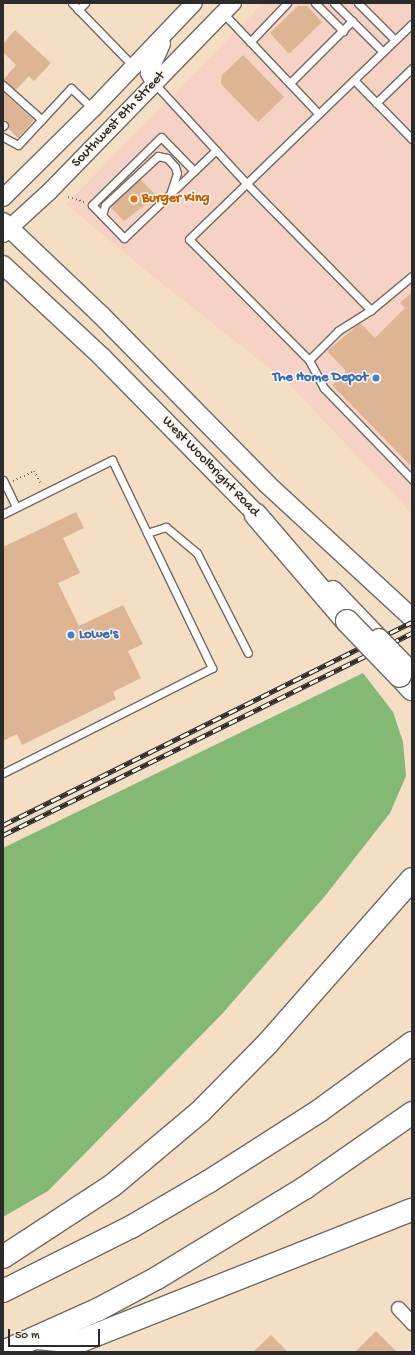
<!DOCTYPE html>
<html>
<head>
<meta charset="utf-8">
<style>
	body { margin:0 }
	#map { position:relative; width:415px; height:1355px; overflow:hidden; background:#f5dfc4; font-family:"Gochi Hand",sans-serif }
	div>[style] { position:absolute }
	.built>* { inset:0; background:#f6d2c5 }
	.forest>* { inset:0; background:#83b875 }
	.building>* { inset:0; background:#deb592 }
	.path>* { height:2px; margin-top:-1px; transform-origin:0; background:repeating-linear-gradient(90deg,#726a61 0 1px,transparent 0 4px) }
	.roads { filter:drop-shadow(1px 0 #726a61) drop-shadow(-1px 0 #726a61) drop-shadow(0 1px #726a61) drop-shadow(0 -1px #726a61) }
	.service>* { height:7px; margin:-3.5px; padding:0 3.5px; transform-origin:3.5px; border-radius:3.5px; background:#fff }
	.minor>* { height:13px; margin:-6.5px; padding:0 6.5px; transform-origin:6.5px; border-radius:6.5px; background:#fff }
	.tertiary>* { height:16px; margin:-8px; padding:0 8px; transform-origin:8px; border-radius:8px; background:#fff }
	.secondary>* { height:18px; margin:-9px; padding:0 9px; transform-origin:9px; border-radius:9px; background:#fff }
	.motorway>* { height:22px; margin:-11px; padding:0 11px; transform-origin:11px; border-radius:11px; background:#fff }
	.rail>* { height:4.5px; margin-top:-2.25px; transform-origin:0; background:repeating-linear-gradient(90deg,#fbf7ec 0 9px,#2b2b2b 0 18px); box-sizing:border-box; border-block:1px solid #2b2b2b }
	.bridges { filter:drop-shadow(1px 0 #726a61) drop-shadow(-1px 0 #726a61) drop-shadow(0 1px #726a61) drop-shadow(0 -1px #726a61) }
	.secondary-bridge>* { height:18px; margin:-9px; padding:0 9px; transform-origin:9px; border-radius:9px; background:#fff }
	.motorway-bridge>* { height:22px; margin:-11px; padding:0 11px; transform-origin:11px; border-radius:11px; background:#fff }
	.dots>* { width:11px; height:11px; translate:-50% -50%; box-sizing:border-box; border:2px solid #fbf7ec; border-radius:50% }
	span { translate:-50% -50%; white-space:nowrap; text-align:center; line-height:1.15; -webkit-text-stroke:3px #fbf7ec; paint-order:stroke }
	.street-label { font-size:14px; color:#2b2b2b }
	.food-label { font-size:14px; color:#c56008; font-weight:700 }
	.left { translate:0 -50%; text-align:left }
	.shop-label { font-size:14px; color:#366cbe; font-weight:700 }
	.right { translate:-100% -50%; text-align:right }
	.frame { position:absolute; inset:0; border:4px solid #2b2b2b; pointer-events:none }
	.scale { position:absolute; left:8px; top:1329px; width:92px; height:18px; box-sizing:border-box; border:2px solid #2b2b2b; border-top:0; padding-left:5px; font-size:12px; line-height:14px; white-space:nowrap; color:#2b2b2b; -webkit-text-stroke:3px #fbf7ec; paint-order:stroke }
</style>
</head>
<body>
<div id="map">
	<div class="built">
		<i style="clip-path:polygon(263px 3px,412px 3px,412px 514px,288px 383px,145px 270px,66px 204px)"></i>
	</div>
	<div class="forest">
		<i style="clip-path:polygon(363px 673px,393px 712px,403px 742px,406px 776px,390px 813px,325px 896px,222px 1014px,48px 1191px,3px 1217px,3px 848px)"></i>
	</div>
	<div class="building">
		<i style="clip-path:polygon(298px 6px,307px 6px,322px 22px,289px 54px,270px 33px)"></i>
		<i style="clip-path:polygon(15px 30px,51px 63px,34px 81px,29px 76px,16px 90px,3px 80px,16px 65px,3px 52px,3px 44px)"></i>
		<i style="clip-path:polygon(243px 55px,284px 97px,258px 122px,221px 84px,222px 75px)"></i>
		<i style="clip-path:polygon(3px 92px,34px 120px,18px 138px,8px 128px,8px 122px,3px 120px)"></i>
		<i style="clip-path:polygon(140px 179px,157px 196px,124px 221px,110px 207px)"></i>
		<i style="clip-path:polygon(412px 292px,412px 467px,332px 385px,346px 371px,327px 351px,360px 323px,375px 338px,405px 308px,400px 303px)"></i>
		<i style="clip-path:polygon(76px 512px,84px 528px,63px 538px,80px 573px,58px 583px,79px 626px,123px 605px,143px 644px,128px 651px,141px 678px,113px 692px,116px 699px,22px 745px,17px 734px,3px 741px,3px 547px)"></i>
		<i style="clip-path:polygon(376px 1331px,397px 1352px,355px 1352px)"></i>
		<i style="clip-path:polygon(271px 1335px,288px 1352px,253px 1352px)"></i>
	</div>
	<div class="path">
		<i style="left:68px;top:197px;width:17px;rotate:17deg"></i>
		<i style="left:13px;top:481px;width:23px;rotate:-25deg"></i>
		<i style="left:34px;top:471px;width:15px;rotate:62deg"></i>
	</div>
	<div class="roads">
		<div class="service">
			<i style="left:72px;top:3px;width:88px;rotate:45.9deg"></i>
			<i style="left:315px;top:3px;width:40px;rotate:45deg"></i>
			<i style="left:334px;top:3px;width:69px;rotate:45deg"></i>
			<i style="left:358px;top:3px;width:52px;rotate:45deg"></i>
			<i style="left:78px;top:10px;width:10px;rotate:-45deg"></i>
			<i style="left:223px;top:13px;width:139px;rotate:46.5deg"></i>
			<i style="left:250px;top:42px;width:54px;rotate:-46.5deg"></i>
			<i style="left:354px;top:80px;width:83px;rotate:45.5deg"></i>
			<i style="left:290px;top:83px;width:88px;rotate:-45deg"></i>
			<i style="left:155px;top:84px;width:136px;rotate:47.4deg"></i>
			<i style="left:247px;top:184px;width:177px;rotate:45.5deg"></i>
			<i style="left:371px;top:310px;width:53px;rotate:-39.7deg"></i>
			<i style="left:3px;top:85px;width:52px;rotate:41.9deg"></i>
			<i style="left:376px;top:103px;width:50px;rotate:-44.2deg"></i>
			<i style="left:3px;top:126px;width:1px;rotate:-45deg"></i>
			<i style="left:3px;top:137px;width:17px;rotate:28deg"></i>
			<i style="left:18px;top:145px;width:78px;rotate:-47.1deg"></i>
			<i style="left:71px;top:88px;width:30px;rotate:44deg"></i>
			<i style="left:194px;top:171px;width:47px;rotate:-134.1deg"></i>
			<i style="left:161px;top:137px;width:97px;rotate:135.4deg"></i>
			<i style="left:92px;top:205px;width:46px;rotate:45.9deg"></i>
			<i style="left:124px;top:238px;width:127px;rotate:-43.7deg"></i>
			<i style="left:102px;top:215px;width:10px;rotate:-73deg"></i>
			<i style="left:105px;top:205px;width:72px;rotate:-42.8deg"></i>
			<i style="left:158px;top:156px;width:9px;rotate:13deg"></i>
			<i style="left:167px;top:158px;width:12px;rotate:48deg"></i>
			<i style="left:175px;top:167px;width:6px;rotate:72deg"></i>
			<i style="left:177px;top:173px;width:20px;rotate:108deg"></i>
			<i style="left:371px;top:310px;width:39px;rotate:148deg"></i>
			<i style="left:338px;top:331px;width:41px;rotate:135deg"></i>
			<i style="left:309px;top:360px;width:170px;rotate:-134.8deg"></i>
			<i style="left:189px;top:239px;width:310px;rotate:-44deg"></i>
			<i style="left:309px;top:360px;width:32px;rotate:62deg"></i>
			<i style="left:324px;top:388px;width:127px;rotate:46deg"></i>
			<i style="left:3px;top:480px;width:30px;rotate:64deg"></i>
			<i style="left:3px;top:514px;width:122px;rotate:-26.4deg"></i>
			<i style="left:112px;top:460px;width:231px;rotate:64.3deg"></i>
			<i style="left:212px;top:668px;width:234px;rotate:153.3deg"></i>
			<i style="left:147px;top:533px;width:20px;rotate:-18deg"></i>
			<i style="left:166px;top:527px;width:40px;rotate:40deg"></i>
			<i style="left:197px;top:553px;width:112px;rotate:63deg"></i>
		</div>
		<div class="minor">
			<i style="left:398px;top:1308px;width:21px;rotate:47deg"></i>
		</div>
		<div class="tertiary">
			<i style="left:155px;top:84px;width:13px;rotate:-119deg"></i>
			<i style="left:149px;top:73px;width:32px;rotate:-66deg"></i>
			<i style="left:3px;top:198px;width:127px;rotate:-44.7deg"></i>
			<i style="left:93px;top:109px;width:146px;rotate:-46.4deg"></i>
			<i style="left:3px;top:234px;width:62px;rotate:-42.4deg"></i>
			<i style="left:49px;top:192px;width:264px;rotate:-45.8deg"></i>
		</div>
		<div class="secondary">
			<i style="left:3px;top:222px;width:134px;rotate:43.5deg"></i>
			<i style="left:100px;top:314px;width:238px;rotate:45.5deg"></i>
			<i style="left:267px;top:484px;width:197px;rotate:42.7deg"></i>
			<i style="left:3px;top:265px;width:135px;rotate:42.9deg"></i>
			<i style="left:102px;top:357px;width:234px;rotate:45.5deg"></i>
			<i style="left:333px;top:590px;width:66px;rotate:46.2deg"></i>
		</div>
		<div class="motorway">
			<i style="left:256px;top:515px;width:140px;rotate:49.4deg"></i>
			<i style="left:400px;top:676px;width:18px;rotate:47deg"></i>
			<i style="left:3px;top:1257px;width:131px;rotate:-33.2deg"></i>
			<i style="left:113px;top:1185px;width:114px;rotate:-40deg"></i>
			<i style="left:200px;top:1112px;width:97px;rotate:-45.4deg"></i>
			<i style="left:268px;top:1043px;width:218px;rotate:-48.7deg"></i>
			<i style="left:3px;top:1291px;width:143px;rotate:-26.6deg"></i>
			<i style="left:131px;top:1227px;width:89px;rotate:-30.3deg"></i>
			<i style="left:208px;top:1182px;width:132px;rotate:-32.6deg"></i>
			<i style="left:319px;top:1111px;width:115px;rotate:-36.2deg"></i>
			<i style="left:37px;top:1338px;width:41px;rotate:5.6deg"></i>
			<i style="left:78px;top:1342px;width:359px;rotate:-21.6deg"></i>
			<i style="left:3px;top:1352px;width:105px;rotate:-24.1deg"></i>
			<i style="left:99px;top:1309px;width:66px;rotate:-28.1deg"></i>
			<i style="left:157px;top:1278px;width:175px;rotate:-31.4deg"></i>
			<i style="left:306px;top:1187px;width:129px;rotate:-34.9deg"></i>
		</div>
	</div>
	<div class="rail">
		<i style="left:3px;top:825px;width:457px;rotate:-26.4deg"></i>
		<i style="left:3px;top:835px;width:456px;rotate:-26.3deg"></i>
	</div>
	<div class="bridges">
		<div class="secondary-bridge">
			<i style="left:379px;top:638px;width:43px;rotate:45.9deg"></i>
		</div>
		<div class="motorway-bridge">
			<i style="left:347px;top:621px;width:76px;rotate:46.1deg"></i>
		</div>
	</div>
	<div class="dots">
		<i style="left:134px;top:199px;background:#e8710a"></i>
		<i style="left:376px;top:378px;background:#3f7fe0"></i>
		<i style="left:71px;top:635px;background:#3f7fe0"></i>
	</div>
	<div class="street-label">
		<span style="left:119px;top:120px;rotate:-46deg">Southwest 8th Street</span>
		<span style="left:210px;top:467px;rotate:46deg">West Woolbright Road</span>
	</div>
	<div class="food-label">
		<span class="left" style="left:142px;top:199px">Burger King</span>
	</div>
	<div class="shop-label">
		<span class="right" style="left:368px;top:378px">The Home Depot</span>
		<span class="left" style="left:79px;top:635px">Lowe's</span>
	</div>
	<div class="frame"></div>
	<div class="scale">50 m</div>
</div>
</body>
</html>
